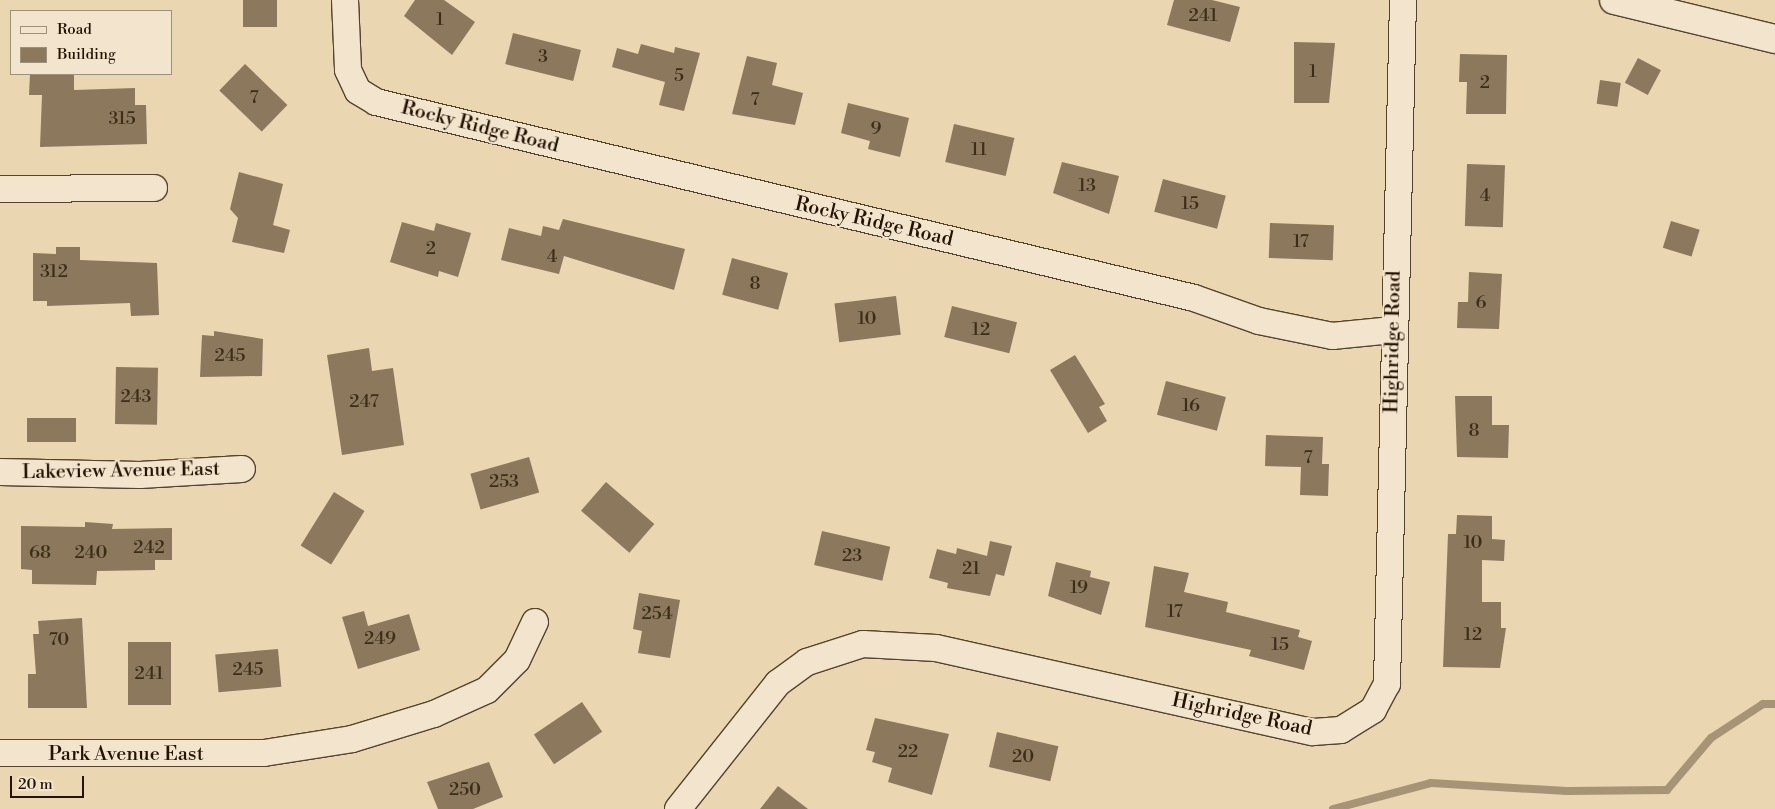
<!DOCTYPE html>
<html>
<head>
<meta charset="utf-8">
<style>
	body { margin:0 }
	#map { position:relative; width:1775px; height:809px; overflow:hidden; background:#ebd6b2; font-family:"Libre Bodoni",serif }
	div>[style] { position:absolute }
	.stream>* { height:8px; margin:-4px; padding:0 4px; transform-origin:4px; border-radius:4px; background:#a79376 }
	.building>* { inset:0; background:#8b785d; transform-origin:0 0 }
	.roads { filter:drop-shadow(1px 0 #55432d) drop-shadow(-1px 0 #55432d) drop-shadow(0 1px #55432d) drop-shadow(0 -1px #55432d) }
	.street>* { height:26px; margin:-13px; padding:0 13px; transform-origin:13px; border-radius:13px; background:#f2e4cd }
	.secondary>* { height:28px; margin:-14px; padding:0 14px; transform-origin:14px; border-radius:14px; background:#f2e4cd }
	span { translate:-50% -50%; white-space:nowrap; text-align:center; line-height:1.15; -webkit-text-stroke:4px #f2e4cd; paint-order:stroke }
	.number-label { font-size:18px; color:#3d2c18 }
	.number-label span { -webkit-text-stroke-width:0 }
	.street-label { font-size:20px; color:#231201 }
	.legend { position:absolute; left:10px; top:10px; width:162px; height:65px; box-sizing:border-box; background:#f2e4cd; border:1px solid #9f907b; margin:0; padding:6px 9px; list-style:none; font-size:15px; color:#231201 }
	.legend li { display:flex; align-items:center; gap:10px; height:25px }
	.legend b { width:25px; border:1px solid #9f907b }
	.scale { position:absolute; left:10px; top:776px; width:74px; height:22px; box-sizing:border-box; border:2px solid #231201; border-top:0; padding-left:6px; font-size:15px; line-height:18px; white-space:nowrap; color:#231201; -webkit-text-stroke:4px #f2e4cd; paint-order:stroke }
</style>
</head>
<body>
<div id="map">
	<div class="stream">
		<i style="left:1333px;top:809px;width:101px;rotate:-14.9deg"></i>
		<i style="left:1431px;top:783px;width:136px;rotate:3.4deg"></i>
		<i style="left:1567px;top:791px;width:100px;rotate:-0.6deg"></i>
		<i style="left:1667px;top:790px;width:68px;rotate:-49.8deg"></i>
		<i style="left:1711px;top:738px;width:62px;rotate:-33.2deg"></i>
		<i style="left:1763px;top:704px;width:12px"></i>
	</div>
	<div class="building">
		<i style="left:243px;top:0;width:34px;height:27px"></i>
		<i style="clip-path:polygon(415px 0,444px 0,475px 22px,452px 55px,404px 16px)"></i>
		<i style="clip-path:polygon(1174px 0,1212px 0,1240px 7px,1230px 42px,1167px 25px)"></i>
		<i style="left:513px;top:33px;width:70px;height:32px;rotate:14deg"></i>
		<i style="clip-path:polygon(1294px 42px,1335px 43px,1329px 103px,1294px 103px)"></i>
		<i style="clip-path:polygon(641px 44px,674px 53px,675px 47px,700px 53px,684px 111px,659px 105px,665px 82px,612px 67px,617px 48px,638px 54px)"></i>
		<i style="clip-path:polygon(1460px 54px,1507px 55px,1506px 114px,1466px 114px,1467px 82px,1459px 82px)"></i>
		<i style="clip-path:polygon(747px 56px,777px 63px,772px 85px,803px 93px,795px 125px,732px 114px)"></i>
		<i style="left:1638px;top:58px;width:26px;height:28px;rotate:28deg"></i>
		<i style="left:245px;top:64px;width:59px;height:37px;rotate:44deg"></i>
		<i style="clip-path:polygon(30px 74px,74px 74px,74px 90px,135px 88px,135px 105px,146px 105px,147px 144px,40px 147px,42px 95px,29px 95px)"></i>
		<i style="left:1600px;top:80px;width:21px;height:24px;rotate:8deg"></i>
		<i style="clip-path:polygon(848px 103px,909px 118px,900px 157px,868px 149px,870px 141px,841px 133px)"></i>
		<i style="left:954px;top:124px;width:62px;height:39px;rotate:13deg"></i>
		<i style="clip-path:polygon(1062px 162px,1119px 176px,1109px 214px,1053px 193px)"></i>
		<i style="left:1467px;top:164px;width:38px;height:62px;rotate:2deg"></i>
		<i style="clip-path:polygon(239px 172px,283px 184px,273px 225px,290px 230px,284px 253px,232px 242px,238px 218px,230px 209px)"></i>
		<i style="left:1163px;top:179px;width:65px;height:34px;rotate:15deg"></i>
		<i style="clip-path:polygon(563px 219px,685px 249px,674px 290px,564px 256px,559px 274px,501px 260px,509px 228px,541px 236px,543px 226px,559px 230px)"></i>
		<i style="left:1671px;top:221px;width:30px;height:28px;rotate:17deg"></i>
		<i style="clip-path:polygon(402px 222px,434px 231px,436px 223px,471px 233px,458px 277px,439px 271px,438px 277px,390px 262px)"></i>
		<i style="left:1270px;top:223px;width:64px;height:35px;rotate:2deg"></i>
		<i style="clip-path:polygon(56px 247px,80px 247px,80px 260px,157px 263px,159px 315px,131px 316px,130px 303px,47px 306px,47px 301px,33px 301px,33px 253px,56px 254px)"></i>
		<i style="left:732px;top:258px;width:58px;height:38px;rotate:15deg"></i>
		<i style="clip-path:polygon(1469px 272px,1502px 274px,1499px 329px,1457px 328px,1458px 302px,1468px 302px)"></i>
		<i style="left:896px;top:296px;width:39px;height:62px;rotate:83deg"></i>
		<i style="left:952px;top:306px;width:67px;height:32px;rotate:14deg"></i>
		<i style="clip-path:polygon(214px 331px,263px 339px,262px 376px,200px 377px,202px 335px,214px 336px)"></i>
		<i style="clip-path:polygon(369px 348px,372px 371px,393px 368px,404px 445px,342px 455px,327px 355px)"></i>
		<i style="clip-path:polygon(1075px 355px,1105px 404px,1099px 407px,1107px 421px,1088px 433px,1050px 370px)"></i>
		<i style="left:116px;top:367px;width:42px;height:57px;rotate:1deg"></i>
		<i style="left:1166px;top:381px;width:62px;height:35px;rotate:15deg"></i>
		<i style="clip-path:polygon(1455px 396px,1492px 396px,1492px 425px,1509px 425px,1508px 458px,1457px 457px)"></i>
		<i style="left:27px;top:418px;width:49px;height:24px"></i>
		<i style="clip-path:polygon(1266px 435px,1323px 437px,1322px 464px,1329px 464px,1328px 496px,1300px 495px,1301px 467px,1265px 466px)"></i>
		<i style="left:529px;top:457px;width:37px;height:61px;rotate:74deg"></i>
		<i style="left:606px;top:482px;width:64px;height:38px;rotate:41deg"></i>
		<i style="left:334px;top:492px;width:36px;height:63px;rotate:32deg"></i>
		<i style="clip-path:polygon(1457px 515px,1492px 516px,1492px 539px,1505px 540px,1504px 561px,1482px 560px,1482px 602px,1501px 602px,1501px 628px,1506px 628px,1500px 668px,1443px 667px,1448px 534px,1456px 534px)"></i>
		<i style="clip-path:polygon(85px 522px,113px 524px,112px 529px,172px 528px,172px 560px,155px 560px,155px 570px,97px 571px,96px 585px,32px 584px,32px 570px,21px 569px,21px 526px,85px 527px)"></i>
		<i style="left:822px;top:531px;width:70px;height:35px;rotate:13deg"></i>
		<i style="clip-path:polygon(990px 541px,1012px 546px,1004px 576px,996px 574px,990px 596px,947px 588px,948px 583px,929px 578px,937px 549px,956px 554px,957px 548px,987px 556px)"></i>
		<i style="clip-path:polygon(1056px 562px,1091px 571px,1090px 577px,1110px 582px,1101px 615px,1048px 596px)"></i>
		<i style="clip-path:polygon(1154px 566px,1189px 573px,1184px 592px,1228px 602px,1226px 612px,1300px 630px,1298px 637px,1312px 641px,1304px 670px,1249px 656px,1251px 650px,1145px 627px)"></i>
		<i style="clip-path:polygon(639px 593px,680px 600px,670px 658px,638px 653px,642px 631px,633px 629px)"></i>
		<i style="clip-path:polygon(364px 611px,368px 626px,409px 614px,420px 650px,358px 669px,342px 617px)"></i>
		<i style="clip-path:polygon(82px 618px,87px 708px,28px 708px,28px 674px,36px 674px,33px 634px,39px 634px,38px 621px)"></i>
		<i style="left:171px;top:642px;width:63px;height:43px;rotate:90deg"></i>
		<i style="left:278px;top:649px;width:38px;height:63px;rotate:85deg"></i>
		<i style="left:582px;top:702px;width:36px;height:58px;rotate:56deg"></i>
		<i style="clip-path:polygon(875px 718px,949px 734px,932px 795px,888px 782px,892px 768px,872px 762px,875px 752px,866px 750px)"></i>
		<i style="left:997px;top:732px;width:63px;height:36px;rotate:13deg"></i>
		<i style="clip-path:polygon(489px 762px,503px 797px,473px 809px,438px 809px,427px 782px)"></i>
		<i style="clip-path:polygon(778px 786px,808px 809px,760px 809px)"></i>
	</div>
	<div class="roads">
		<div class="street">
			<i style="left:345px;top:0;width:70px;rotate:87.5deg"></i>
			<i style="left:348px;top:70px;width:23px;rotate:65deg"></i>
			<i style="left:358px;top:91px;width:21px;rotate:31deg"></i>
			<i style="left:376px;top:102px;width:841px;rotate:13.47deg"></i>
			<i style="left:1194px;top:298px;width:69px;rotate:19.5deg"></i>
			<i style="left:1259px;top:321px;width:75px;rotate:11.6deg"></i>
			<i style="left:1332px;top:336px;width:61px;rotate:-5.6deg"></i>
			<i style="left:0;top:189px;width:154px;rotate:-0.4deg"></i>
			<i style="left:0;top:472px;width:140px;rotate:1.2deg"></i>
			<i style="left:140px;top:475px;width:102px;rotate:-3.4deg"></i>
			<i style="left:0;top:753px;width:264px"></i>
			<i style="left:264px;top:753px;width:89px;rotate:-9deg"></i>
			<i style="left:352px;top:739px;width:86px;rotate:-17deg"></i>
			<i style="left:434px;top:714px;width:58px;rotate:-24.4deg"></i>
			<i style="left:487px;top:690px;width:42px;rotate:-45deg"></i>
			<i style="left:517px;top:660px;width:42px;rotate:-64.7deg"></i>
			<i style="left:678px;top:809px;width:161px;rotate:-51.6deg"></i>
			<i style="left:778px;top:683px;width:36px;rotate:-36deg"></i>
			<i style="left:807px;top:662px;width:59px;rotate:-17.8deg"></i>
			<i style="left:863px;top:644px;width:73px;rotate:3.1deg"></i>
			<i style="left:936px;top:648px;width:386px;rotate:12.6deg"></i>
			<i style="left:1313px;top:732px;width:28px;rotate:-4deg"></i>
			<i style="left:1341px;top:730px;width:38px;rotate:-32deg"></i>
			<i style="left:1373px;top:710px;width:30px;rotate:-62deg"></i>
			<i style="left:1387px;top:684px;width:684px;rotate:-88.66deg"></i>
		</div>
		<div class="secondary">
			<i style="left:1614px;top:0;width:166px;rotate:13.6deg"></i>
		</div>
	</div>
	<div class="number-label">
		<span style="left:1203px;top:16px">241</span>
		<span style="left:440px;top:20px">1</span>
		<span style="left:543px;top:57px">3</span>
		<span style="left:1313px;top:72px">1</span>
		<span style="left:679px;top:76px">5</span>
		<span style="left:1485px;top:83px">2</span>
		<span style="left:254px;top:98px">7</span>
		<span style="left:755px;top:100px">7</span>
		<span style="left:122px;top:119px">315</span>
		<span style="left:876px;top:129px">9</span>
		<span style="left:979px;top:150px">11</span>
		<span style="left:1087px;top:186px">13</span>
		<span style="left:1485px;top:196px">4</span>
		<span style="left:1190px;top:204px">15</span>
		<span style="left:1301px;top:242px">17</span>
		<span style="left:431px;top:249px">2</span>
		<span style="left:552px;top:257px">4</span>
		<span style="left:54px;top:272px">312</span>
		<span style="left:755px;top:284px">8</span>
		<span style="left:1481px;top:303px">6</span>
		<span style="left:867px;top:319px">10</span>
		<span style="left:981px;top:330px">12</span>
		<span style="left:230px;top:356px">245</span>
		<span style="left:136px;top:397px">243</span>
		<span style="left:364px;top:402px">247</span>
		<span style="left:1191px;top:406px">16</span>
		<span style="left:1474px;top:431px">8</span>
		<span style="left:1308px;top:458px">7</span>
		<span style="left:504px;top:482px">253</span>
		<span style="left:1473px;top:543px">10</span>
		<span style="left:149px;top:548px">242</span>
		<span style="left:40px;top:553px">68</span>
		<span style="left:91px;top:553px">240</span>
		<span style="left:852px;top:556px">23</span>
		<span style="left:971px;top:569px">21</span>
		<span style="left:1079px;top:588px">19</span>
		<span style="left:1175px;top:612px">17</span>
		<span style="left:657px;top:614px">254</span>
		<span style="left:1473px;top:635px">12</span>
		<span style="left:380px;top:639px">249</span>
		<span style="left:59px;top:640px">70</span>
		<span style="left:1280px;top:645px">15</span>
		<span style="left:248px;top:670px">245</span>
		<span style="left:149px;top:674px">241</span>
		<span style="left:908px;top:752px">22</span>
		<span style="left:1023px;top:757px">20</span>
		<span style="left:465px;top:790px">250</span>
	</div>
	<div class="street-label">
		<span style="left:480px;top:127px;rotate:14deg">Rocky Ridge Road</span>
		<span style="left:874px;top:222px;rotate:13deg">Rocky Ridge Road</span>
		<span style="left:1393px;top:342px;rotate:-89deg">Highridge Road</span>
		<span style="left:121px;top:471px;rotate:-1deg">Lakeview Avenue East</span>
		<span style="left:1242px;top:715px;rotate:12deg">Highridge Road</span>
		<span style="left:126px;top:754px">Park Avenue East</span>
	</div>
	<ul class="legend">
	<li><b style="height:6px;background:#f2e4cd"></b>Road</li>
	<li><b style="height:14px;background:#8b785d"></b>Building</li>
	</ul>
	<div class="scale">20 m</div>
</div>
</body>
</html>
